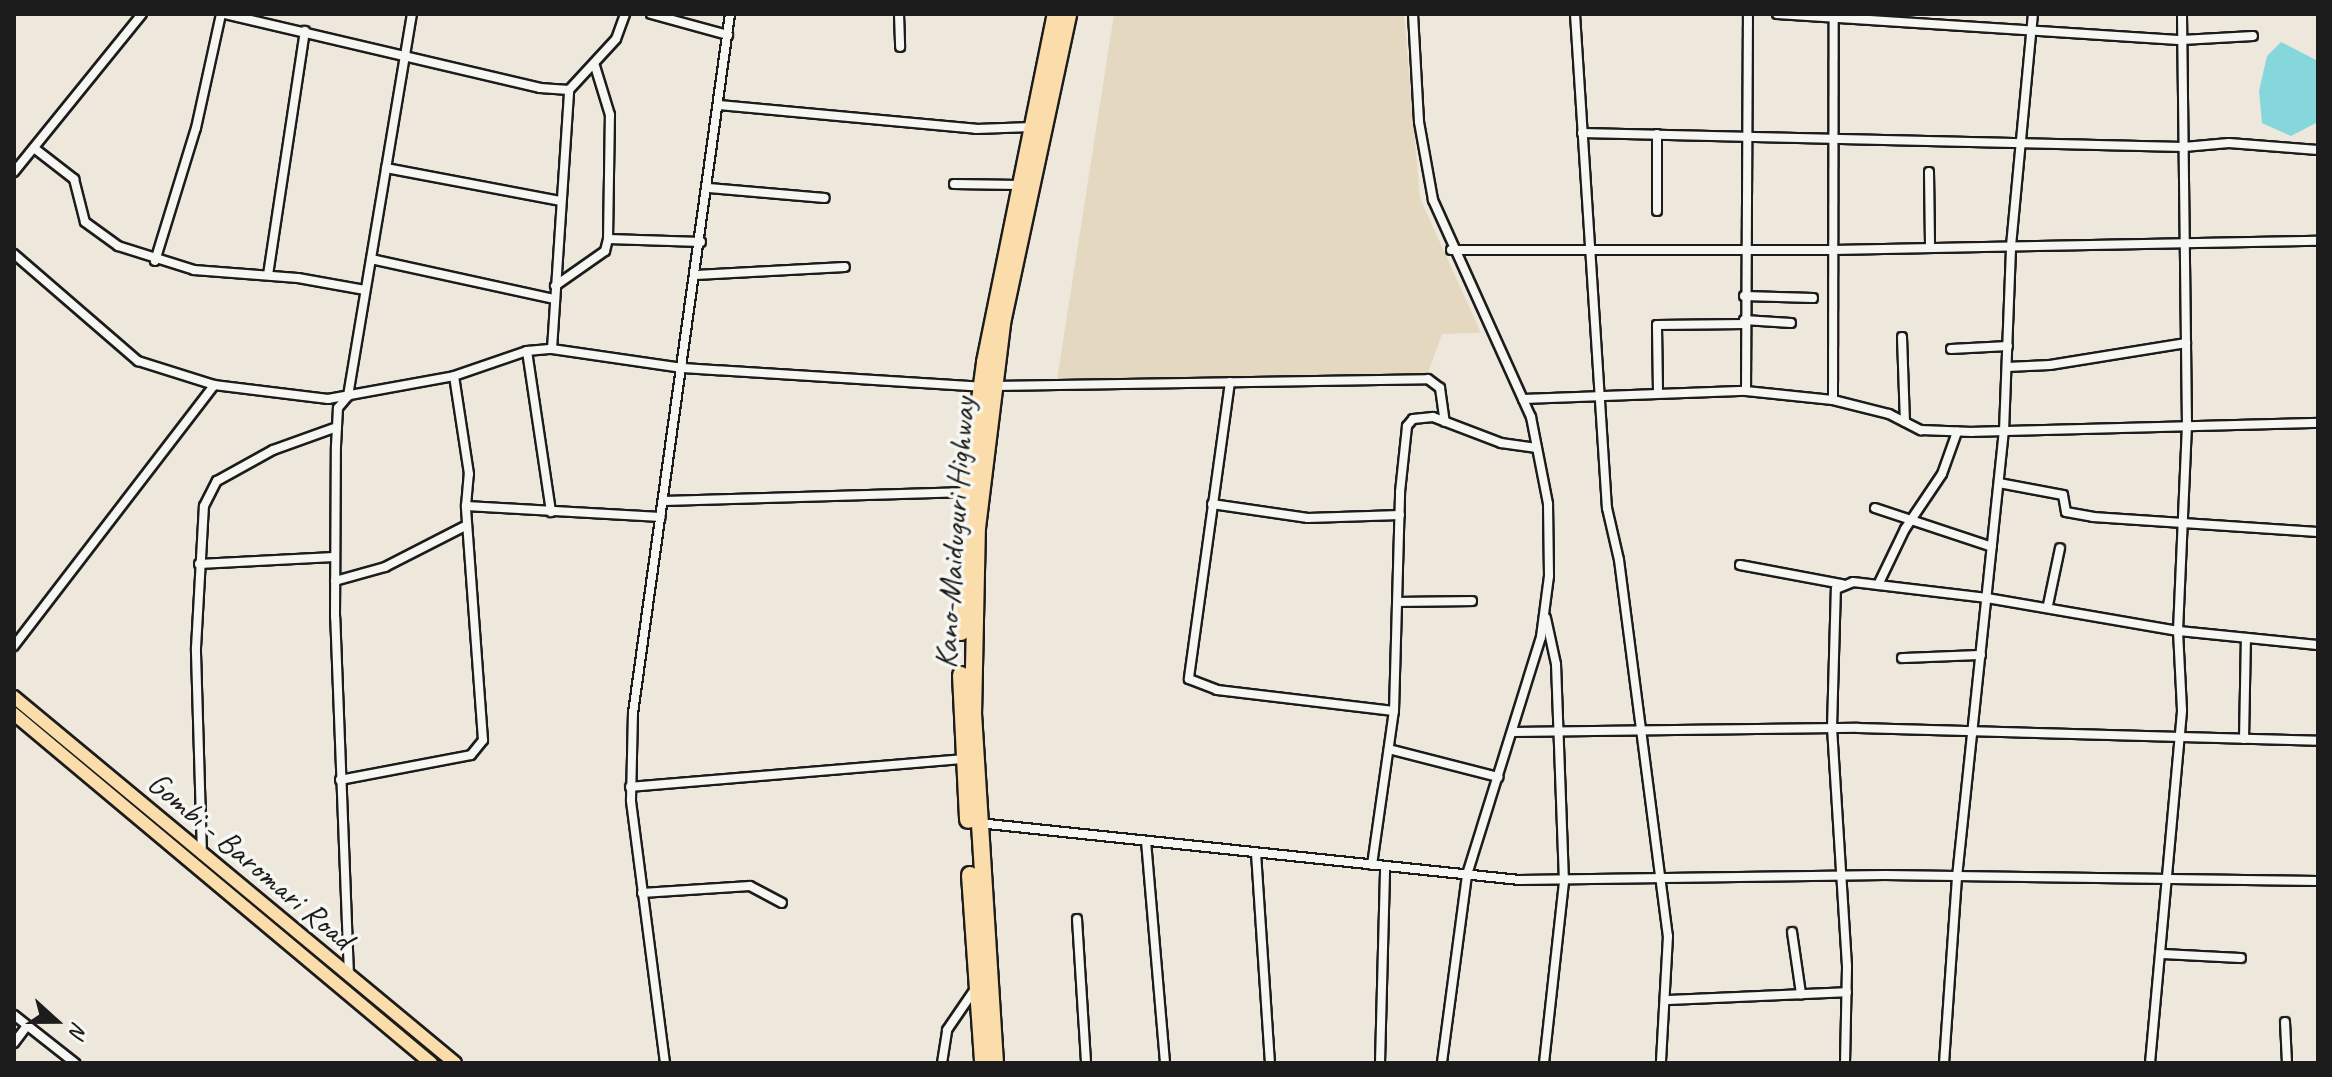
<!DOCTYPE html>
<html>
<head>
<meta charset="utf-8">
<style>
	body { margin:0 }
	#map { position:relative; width:2332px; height:1077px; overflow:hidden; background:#eee8dc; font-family:Caveat,sans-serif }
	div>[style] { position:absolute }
	.built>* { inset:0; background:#e4d8c1 }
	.water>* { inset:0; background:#86d7dc }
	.roads { filter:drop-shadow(2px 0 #1c1c1c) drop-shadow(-2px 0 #1c1c1c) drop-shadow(0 2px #1c1c1c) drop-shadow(0 -2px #1c1c1c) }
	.street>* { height:8px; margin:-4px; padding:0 4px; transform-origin:4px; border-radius:4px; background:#f6f6f2 }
	.primary>* { height:12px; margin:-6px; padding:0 6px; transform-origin:6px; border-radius:6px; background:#fbddab }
	.highway>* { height:16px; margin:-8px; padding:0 8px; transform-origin:8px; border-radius:8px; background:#fbddab }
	span { translate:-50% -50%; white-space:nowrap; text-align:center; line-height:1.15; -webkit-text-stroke:7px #f6f6f2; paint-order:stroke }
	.street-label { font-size:32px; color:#1c1c1c }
	.frame { position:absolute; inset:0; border:16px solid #1c1c1c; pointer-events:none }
	.north { position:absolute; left:16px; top:981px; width:80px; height:80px; -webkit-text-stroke:6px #f6f6f2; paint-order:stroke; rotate:111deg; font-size:22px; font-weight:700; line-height:32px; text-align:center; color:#1c1c1c }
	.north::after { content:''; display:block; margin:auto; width:28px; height:36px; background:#1c1c1c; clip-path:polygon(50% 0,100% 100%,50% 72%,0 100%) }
</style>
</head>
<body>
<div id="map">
	<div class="built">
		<i style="clip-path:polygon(1114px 14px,1404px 14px,1420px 198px,1481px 333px,1442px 334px,1426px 379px,1057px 380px)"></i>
	</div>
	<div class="water">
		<i style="clip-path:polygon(2281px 42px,2318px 61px,2318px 122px,2291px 136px,2262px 123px,2259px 91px,2267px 56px)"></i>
	</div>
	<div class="roads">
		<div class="street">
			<i style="left:225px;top:14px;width:324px;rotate:13.2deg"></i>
			<i style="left:540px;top:88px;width:29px;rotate:4deg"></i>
			<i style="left:651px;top:14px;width:80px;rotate:15.3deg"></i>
			<i style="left:899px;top:14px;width:33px;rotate:88deg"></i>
			<i style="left:1413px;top:14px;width:108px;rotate:86.8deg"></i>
			<i style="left:1419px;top:122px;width:79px;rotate:79.8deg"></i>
			<i style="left:1433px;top:200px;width:238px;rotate:65.7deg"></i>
			<i style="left:1531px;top:417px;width:89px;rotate:78.9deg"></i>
			<i style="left:1548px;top:504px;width:72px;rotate:89.2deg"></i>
			<i style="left:1549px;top:576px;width:62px;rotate:97.5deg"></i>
			<i style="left:1541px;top:637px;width:249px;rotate:107.3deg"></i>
			<i style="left:1467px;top:875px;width:190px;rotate:97.6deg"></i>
			<i style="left:1575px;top:14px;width:495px;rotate:86.3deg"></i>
			<i style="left:1607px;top:508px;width:53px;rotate:77deg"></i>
			<i style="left:1619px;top:560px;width:379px;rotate:82.6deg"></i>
			<i style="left:1668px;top:936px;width:127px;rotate:93.2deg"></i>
			<i style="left:1777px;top:14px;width:406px;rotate:3.7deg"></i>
			<i style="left:2182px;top:40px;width:71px;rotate:-3.2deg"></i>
			<i style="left:719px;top:105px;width:258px;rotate:5.3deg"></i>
			<i style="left:976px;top:129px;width:56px;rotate:-2deg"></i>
			<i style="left:1582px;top:133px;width:602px;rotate:1.33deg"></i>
			<i style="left:2184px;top:147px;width:45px;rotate:-5.1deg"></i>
			<i style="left:2229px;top:143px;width:89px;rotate:4.5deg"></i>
			<i style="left:34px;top:148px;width:51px;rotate:37.8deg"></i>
			<i style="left:74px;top:179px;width:44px;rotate:75.7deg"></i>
			<i style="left:85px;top:222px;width:41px;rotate:36deg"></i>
			<i style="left:118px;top:246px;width:80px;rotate:17.5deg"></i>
			<i style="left:194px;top:270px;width:104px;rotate:4.4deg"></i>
			<i style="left:298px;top:278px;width:68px;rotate:10.2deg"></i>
			<i style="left:386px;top:168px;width:177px;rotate:10.7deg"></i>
			<i style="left:14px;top:172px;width:203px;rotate:-51deg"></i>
			<i style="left:1929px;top:172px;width:76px;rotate:89.2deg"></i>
			<i style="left:954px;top:184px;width:65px;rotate:0.9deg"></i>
			<i style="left:709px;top:188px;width:116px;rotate:4.9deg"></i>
			<i style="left:1657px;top:211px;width:77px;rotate:-90deg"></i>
			<i style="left:608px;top:239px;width:93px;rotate:1.8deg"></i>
			<i style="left:1451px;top:250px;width:382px"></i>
			<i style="left:1833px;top:250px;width:485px;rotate:-1.1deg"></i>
			<i style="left:14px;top:254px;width:164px;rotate:40.8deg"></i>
			<i style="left:138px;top:361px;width:80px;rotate:17.5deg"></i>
			<i style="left:214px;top:385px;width:115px;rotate:7deg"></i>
			<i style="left:328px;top:399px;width:128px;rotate:-10.3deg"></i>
			<i style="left:454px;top:376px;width:77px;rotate:-18.9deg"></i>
			<i style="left:527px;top:351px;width:25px;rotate:-5deg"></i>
			<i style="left:552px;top:349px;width:132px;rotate:8.3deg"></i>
			<i style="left:683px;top:368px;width:299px;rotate:3.6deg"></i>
			<i style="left:371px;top:259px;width:188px;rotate:12.3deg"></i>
			<i style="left:155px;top:261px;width:139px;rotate:-72.9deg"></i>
			<i style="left:196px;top:128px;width:117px;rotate:-77.6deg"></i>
			<i style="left:268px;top:275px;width:247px;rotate:-81.4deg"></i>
			<i style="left:696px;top:275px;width:149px;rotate:-3.1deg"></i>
			<i style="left:555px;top:286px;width:61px;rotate:-35deg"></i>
			<i style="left:605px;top:251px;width:12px;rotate:-76deg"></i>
			<i style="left:608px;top:239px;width:124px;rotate:-89.1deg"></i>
			<i style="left:610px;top:115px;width:51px;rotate:-107deg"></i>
			<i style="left:1744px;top:296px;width:69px;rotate:1.7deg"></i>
			<i style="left:1744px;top:320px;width:47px;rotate:3.7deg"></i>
			<i style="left:1902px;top:337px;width:85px;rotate:88deg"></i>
			<i style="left:552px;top:349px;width:260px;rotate:-86.2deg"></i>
			<i style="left:569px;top:90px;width:69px;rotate:-47.3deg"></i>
			<i style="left:616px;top:39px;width:27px;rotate:-70deg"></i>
			<i style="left:1951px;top:349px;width:57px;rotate:-3deg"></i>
			<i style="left:527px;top:351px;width:163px;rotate:81.5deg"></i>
			<i style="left:2007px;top:367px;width:43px;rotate:-2.7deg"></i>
			<i style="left:2050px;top:365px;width:138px;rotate:-9.2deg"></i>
			<i style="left:1230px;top:382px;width:300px;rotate:97.9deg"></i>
			<i style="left:1189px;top:679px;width:30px;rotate:21deg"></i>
			<i style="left:1217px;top:690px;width:178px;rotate:6.8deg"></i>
			<i style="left:994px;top:386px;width:434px;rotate:-0.9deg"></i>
			<i style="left:1428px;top:379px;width:15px;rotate:37deg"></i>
			<i style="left:1440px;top:388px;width:34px;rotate:82deg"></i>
			<i style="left:1658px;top:391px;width:66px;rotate:-90.9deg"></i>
			<i style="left:1657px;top:325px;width:88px;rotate:-0.7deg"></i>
			<i style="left:1746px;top:391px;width:377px;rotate:-89.7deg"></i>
			<i style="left:1523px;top:399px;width:223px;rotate:-2.1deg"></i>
			<i style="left:1746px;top:391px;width:87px;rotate:5.9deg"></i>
			<i style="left:1833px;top:400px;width:58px;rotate:14deg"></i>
			<i style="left:1889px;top:414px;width:36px;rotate:27deg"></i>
			<i style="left:1921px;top:430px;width:51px;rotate:2.2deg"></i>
			<i style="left:1972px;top:432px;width:346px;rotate:-1.5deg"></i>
			<i style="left:1833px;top:400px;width:386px;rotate:-89.9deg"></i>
			<i style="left:1999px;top:483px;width:65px;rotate:10.6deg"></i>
			<i style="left:2063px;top:495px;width:17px;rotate:80deg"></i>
			<i style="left:2066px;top:512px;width:27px;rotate:10deg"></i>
			<i style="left:2093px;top:517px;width:225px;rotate:3.8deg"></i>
			<i style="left:664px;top:501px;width:305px;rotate:-1.7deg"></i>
			<i style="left:1212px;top:504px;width:97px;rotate:8.3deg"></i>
			<i style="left:1308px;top:518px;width:92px;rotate:-1.9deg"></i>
			<i style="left:466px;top:506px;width:195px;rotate:3.2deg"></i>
			<i style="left:1875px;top:508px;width:123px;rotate:18.4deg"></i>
			<i style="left:199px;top:564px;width:135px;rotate:-3deg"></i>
			<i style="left:1740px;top:565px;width:104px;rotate:10.6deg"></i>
			<i style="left:335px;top:581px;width:52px;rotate:-15.6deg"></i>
			<i style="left:385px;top:567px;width:92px;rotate:-27.1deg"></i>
			<i style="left:1878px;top:585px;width:62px;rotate:-64.3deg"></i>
			<i style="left:1905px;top:529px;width:66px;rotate:-56.1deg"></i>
			<i style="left:1942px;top:474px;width:45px;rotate:-70.3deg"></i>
			<i style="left:1399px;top:602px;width:73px;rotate:-0.8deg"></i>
			<i style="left:2048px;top:605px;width:58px;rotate:-78.1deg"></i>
			<i style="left:14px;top:646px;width:329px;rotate:-52.5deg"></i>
			<i style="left:1902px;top:658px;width:79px;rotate:-2.2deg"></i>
			<i style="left:1513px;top:732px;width:345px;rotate:-0.7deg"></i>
			<i style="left:1858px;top:728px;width:460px;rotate:1.6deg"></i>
			<i style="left:2244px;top:739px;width:101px;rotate:-88.9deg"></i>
			<i style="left:1389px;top:749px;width:113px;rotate:14.4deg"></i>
			<i style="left:340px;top:780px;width:133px;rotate:-10.8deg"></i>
			<i style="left:471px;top:755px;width:19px;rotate:-51deg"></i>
			<i style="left:483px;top:740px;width:235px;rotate:-94.2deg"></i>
			<i style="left:466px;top:506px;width:32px;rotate:-85deg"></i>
			<i style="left:469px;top:474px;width:99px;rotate:-98.7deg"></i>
			<i style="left:630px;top:787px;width:335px;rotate:-4.8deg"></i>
			<i style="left:978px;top:823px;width:544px;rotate:6.01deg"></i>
			<i style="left:1519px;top:880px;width:366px;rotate:-0.8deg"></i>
			<i style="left:1885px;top:875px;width:433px;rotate:0.8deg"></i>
			<i style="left:1146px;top:841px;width:223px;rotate:85.1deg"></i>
			<i style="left:1256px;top:853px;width:210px;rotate:86.2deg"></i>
			<i style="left:202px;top:855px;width:207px;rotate:-91.7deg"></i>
			<i style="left:196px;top:648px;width:142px;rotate:-86.8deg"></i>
			<i style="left:204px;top:506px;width:28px;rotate:-63deg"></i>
			<i style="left:217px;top:481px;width:64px;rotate:-29deg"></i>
			<i style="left:273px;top:450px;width:68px;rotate:-19.8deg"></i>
			<i style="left:1372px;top:865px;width:156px;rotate:-81.9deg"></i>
			<i style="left:1394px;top:711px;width:219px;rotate:-88.4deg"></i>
			<i style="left:1400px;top:492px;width:66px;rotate:-83.9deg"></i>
			<i style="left:1407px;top:426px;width:9px;rotate:-49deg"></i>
			<i style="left:1413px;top:419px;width:20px;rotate:-6deg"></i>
			<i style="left:1433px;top:417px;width:73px;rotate:20.9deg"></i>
			<i style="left:1501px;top:443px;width:36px;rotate:8deg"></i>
			<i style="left:642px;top:893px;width:108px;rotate:-3.7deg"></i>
			<i style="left:750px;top:886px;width:36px;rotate:28deg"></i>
			<i style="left:1077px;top:919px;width:144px;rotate:86.4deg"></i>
			<i style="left:1792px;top:932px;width:63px;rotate:81.7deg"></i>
			<i style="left:2162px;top:954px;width:79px;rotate:2.9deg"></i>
			<i style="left:349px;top:976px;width:359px;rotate:-92.2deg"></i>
			<i style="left:335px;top:617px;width:171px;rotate:-89.7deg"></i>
			<i style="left:336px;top:446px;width:38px;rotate:-87deg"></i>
			<i style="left:338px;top:408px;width:16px;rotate:-50deg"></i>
			<i style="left:348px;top:396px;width:387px;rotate:-80.5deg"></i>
			<i style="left:1667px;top:1000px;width:180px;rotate:-2.5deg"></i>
			<i style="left:14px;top:1015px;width:78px;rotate:38.2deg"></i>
			<i style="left:2285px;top:1022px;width:41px;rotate:87.2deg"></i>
			<i style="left:14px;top:1043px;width:21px;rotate:-53deg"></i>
			<i style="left:665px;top:1063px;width:265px;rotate:-97.4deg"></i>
			<i style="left:631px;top:800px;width:87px;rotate:-88.7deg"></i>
			<i style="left:633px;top:713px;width:706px;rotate:-82.1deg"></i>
			<i style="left:942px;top:1063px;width:33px;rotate:-81deg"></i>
			<i style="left:947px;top:1030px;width:50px;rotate:-55.7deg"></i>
			<i style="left:1380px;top:1063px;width:197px;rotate:-88.5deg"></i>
			<i style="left:1544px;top:1063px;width:182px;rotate:-83.7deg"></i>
			<i style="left:1564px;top:882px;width:218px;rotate:-92.1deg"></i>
			<i style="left:1556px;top:664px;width:47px;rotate:-102.3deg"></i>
			<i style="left:1845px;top:1063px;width:97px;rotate:-88.8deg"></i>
			<i style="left:1847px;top:966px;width:238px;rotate:-93.6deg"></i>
			<i style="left:1832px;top:728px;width:139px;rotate:-88.4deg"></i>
			<i style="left:1836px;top:589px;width:18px;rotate:-22deg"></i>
			<i style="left:1853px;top:582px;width:135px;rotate:6.8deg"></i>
			<i style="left:1987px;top:598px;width:194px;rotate:9.8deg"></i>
			<i style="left:2178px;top:631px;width:141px;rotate:5.7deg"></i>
			<i style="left:1944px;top:1063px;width:186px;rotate:-86deg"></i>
			<i style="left:1957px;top:877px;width:448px;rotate:-84deg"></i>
			<i style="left:2004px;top:431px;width:185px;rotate:-87.8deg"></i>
			<i style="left:2011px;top:246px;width:233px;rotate:-84.6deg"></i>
			<i style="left:2150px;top:1063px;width:354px;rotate:-84.8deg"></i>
			<i style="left:2182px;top:710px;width:79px;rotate:-92.9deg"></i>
			<i style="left:2178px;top:631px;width:206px;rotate:-87.5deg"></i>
			<i style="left:2187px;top:425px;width:411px;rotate:-90.7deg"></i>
		</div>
		<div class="primary">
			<i style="left:14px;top:697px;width:573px;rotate:39.69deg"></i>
			<i style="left:14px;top:714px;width:544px;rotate:39.93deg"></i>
		</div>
		<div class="highway">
			<i style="left:961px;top:632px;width:151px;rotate:-87deg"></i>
			<i style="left:969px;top:481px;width:120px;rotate:-82.3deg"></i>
			<i style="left:985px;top:362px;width:355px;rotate:-78.5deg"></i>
			<i style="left:961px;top:675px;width:145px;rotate:87.2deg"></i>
			<i style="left:970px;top:875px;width:188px;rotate:86deg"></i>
			<i style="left:995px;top:1063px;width:349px;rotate:-93.6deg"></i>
			<i style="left:973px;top:715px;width:187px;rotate:-88.8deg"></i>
			<i style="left:977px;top:528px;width:207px;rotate:-83deg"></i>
			<i style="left:1002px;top:323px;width:316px;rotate:-77.9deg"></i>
		</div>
	</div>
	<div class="street-label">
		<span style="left:955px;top:533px;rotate:-86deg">Kano-Maiduguri Highway</span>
		<span style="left:250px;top:861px;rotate:40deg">Gombi - Baromari Road</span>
	</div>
	<div class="frame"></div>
	<div class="north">N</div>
</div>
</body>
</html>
